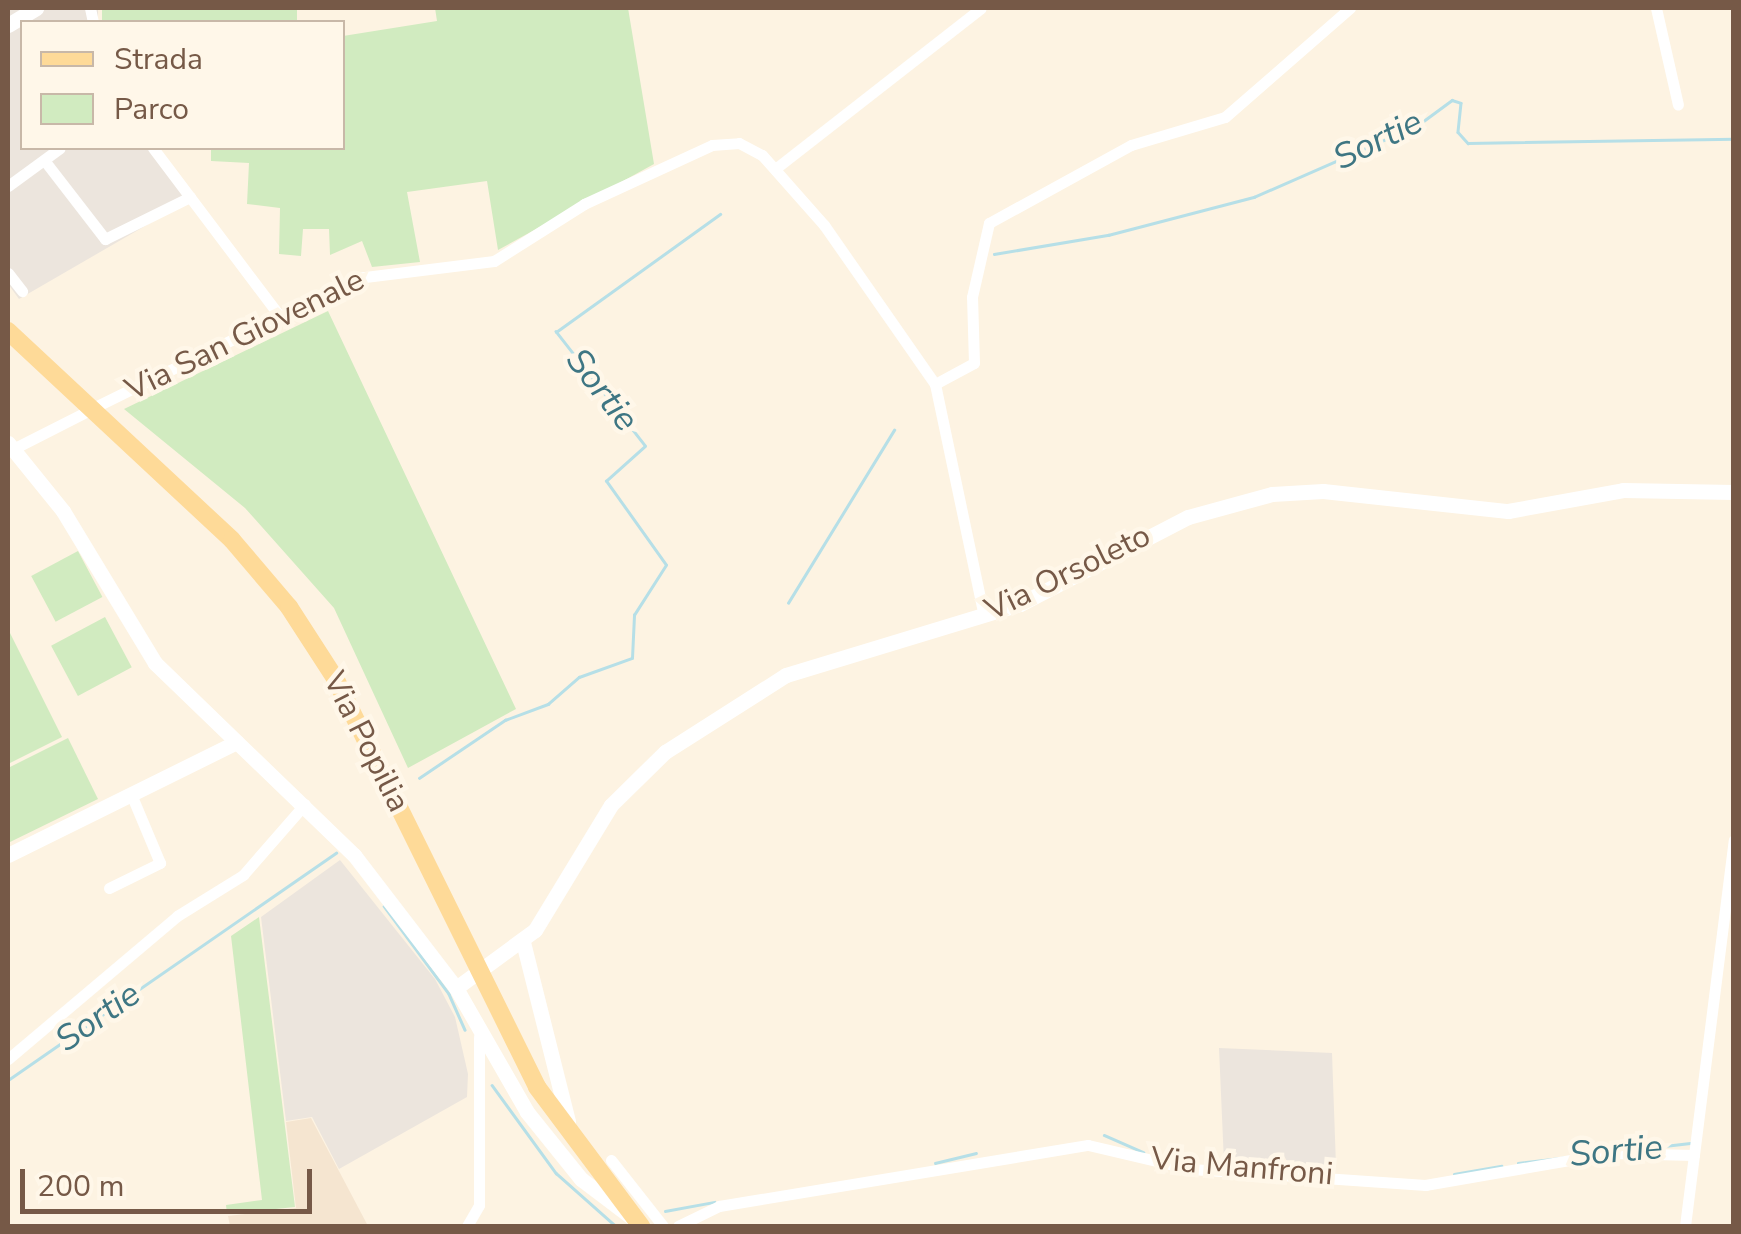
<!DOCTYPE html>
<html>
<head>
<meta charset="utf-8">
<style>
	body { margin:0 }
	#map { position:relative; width:1741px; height:1234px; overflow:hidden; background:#fdf3e2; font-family:"Nunito Sans",sans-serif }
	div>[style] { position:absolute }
	.residential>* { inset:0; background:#f5e5d0 }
	.industrial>* { inset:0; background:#ece5dd }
	.green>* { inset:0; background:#d1ebc0; transform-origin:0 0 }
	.stream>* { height:2.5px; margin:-1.25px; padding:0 1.25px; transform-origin:1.25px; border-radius:1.25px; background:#b6dfe7 }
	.street>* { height:11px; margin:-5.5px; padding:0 5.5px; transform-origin:5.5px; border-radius:5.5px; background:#fff }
	.secondary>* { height:15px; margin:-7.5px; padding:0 7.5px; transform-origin:7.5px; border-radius:7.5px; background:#fff }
	.primary>* { height:18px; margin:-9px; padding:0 9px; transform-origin:9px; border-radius:9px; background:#feda98 }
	span { translate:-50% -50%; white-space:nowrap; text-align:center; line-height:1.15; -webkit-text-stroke:9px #fff7e9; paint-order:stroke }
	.street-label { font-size:32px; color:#765947 }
	.water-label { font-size:35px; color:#3e7683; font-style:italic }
	.frame { position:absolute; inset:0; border:10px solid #765947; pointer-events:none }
	.legend { position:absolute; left:20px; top:20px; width:325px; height:130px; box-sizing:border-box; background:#fff7e9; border:2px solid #c8b8a8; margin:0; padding:12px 18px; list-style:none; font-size:30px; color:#765947 }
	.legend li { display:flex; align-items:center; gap:20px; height:50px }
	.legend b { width:50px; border:2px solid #c8b8a8 }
	.scale { position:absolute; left:20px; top:1169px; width:292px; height:45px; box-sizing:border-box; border:5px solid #765947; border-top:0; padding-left:12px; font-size:30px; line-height:35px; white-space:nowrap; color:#765947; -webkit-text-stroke:8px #fff7e9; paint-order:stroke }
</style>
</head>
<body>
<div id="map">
	<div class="residential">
		<i style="clip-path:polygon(311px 1118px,368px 1226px,230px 1226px,228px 1216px,296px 1208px,286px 1122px)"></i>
	</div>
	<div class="industrial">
		<i style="clip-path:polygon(8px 8px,98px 8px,98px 22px,22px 22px,22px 148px,151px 148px,190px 200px,19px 299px,8px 284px)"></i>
		<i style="clip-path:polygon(340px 860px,435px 979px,455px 1017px,468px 1074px,467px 1097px,339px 1169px,312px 1117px,286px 1121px,261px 917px)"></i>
		<i style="clip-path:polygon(1219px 1048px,1332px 1053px,1336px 1166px,1288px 1163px,1283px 1154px,1269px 1163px,1224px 1163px)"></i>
	</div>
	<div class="green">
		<i style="left:102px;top:8px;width:195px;height:14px"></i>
		<i style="clip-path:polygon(435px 8px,628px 8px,654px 164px,498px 250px,487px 181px,407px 192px,420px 262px,372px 267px,362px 241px,330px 255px,329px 229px,303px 229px,301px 256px,279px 254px,280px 208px,247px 204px,249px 163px,211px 161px,211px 148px,342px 148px,343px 36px,437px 21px)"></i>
		<i style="clip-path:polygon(328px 311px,516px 709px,408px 768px,334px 608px,245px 508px,124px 409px)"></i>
		<i style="left:78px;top:551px;width:52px;height:53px;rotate:62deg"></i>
		<i style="left:105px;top:617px;width:57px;height:61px;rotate:62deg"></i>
		<i style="clip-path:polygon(8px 629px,62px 737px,8px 764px)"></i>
		<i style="clip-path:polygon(68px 738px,98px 799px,8px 843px,8px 768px)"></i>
		<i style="clip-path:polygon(259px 917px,295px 1207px,227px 1214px,226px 1205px,262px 1200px,231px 936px)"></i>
	</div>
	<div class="stream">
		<i style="left:994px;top:254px;width:116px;rotate:-9.5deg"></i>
		<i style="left:1108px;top:235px;width:151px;rotate:-14.6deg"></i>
		<i style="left:1254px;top:197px;width:179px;rotate:-23.7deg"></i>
		<i style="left:1418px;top:125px;width:42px;rotate:-36.3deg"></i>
		<i style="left:1452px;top:100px;width:9px;rotate:18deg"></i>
		<i style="left:1461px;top:103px;width:29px;rotate:96deg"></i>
		<i style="left:1458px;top:132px;width:15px;rotate:48deg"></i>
		<i style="left:1468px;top:143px;width:266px;rotate:-0.9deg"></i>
		<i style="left:788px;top:603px;width:203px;rotate:-58.5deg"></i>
		<i style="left:419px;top:778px;width:104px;rotate:-34deg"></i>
		<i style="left:505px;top:720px;width:46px;rotate:-20.4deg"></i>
		<i style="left:548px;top:704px;width:41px;rotate:-41.1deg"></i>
		<i style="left:579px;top:677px;width:56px;rotate:-19.7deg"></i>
		<i style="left:632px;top:658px;width:43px;rotate:-87.3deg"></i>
		<i style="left:634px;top:615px;width:59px;rotate:-57.4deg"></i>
		<i style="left:666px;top:565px;width:103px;rotate:-125.5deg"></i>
		<i style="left:606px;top:481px;width:52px;rotate:-41.9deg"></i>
		<i style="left:645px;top:446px;width:145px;rotate:-128deg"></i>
		<i style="left:556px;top:332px;width:202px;rotate:-35.7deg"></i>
		<i style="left:384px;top:906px;width:109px;rotate:53.5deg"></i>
		<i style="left:449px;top:994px;width:39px;rotate:66deg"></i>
		<i style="left:8px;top:1080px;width:399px;rotate:-34.7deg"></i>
		<i style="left:492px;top:1085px;width:109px;rotate:54deg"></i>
		<i style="left:556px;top:1173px;width:80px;rotate:41.5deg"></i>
		<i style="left:1104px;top:1135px;width:43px;rotate:23.6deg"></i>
		<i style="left:935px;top:1163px;width:42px;rotate:-13.7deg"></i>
		<i style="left:1518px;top:1163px;width:173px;rotate:-6.6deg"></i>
		<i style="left:1454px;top:1174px;width:48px;rotate:-9.7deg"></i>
		<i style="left:665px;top:1211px;width:50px;rotate:-10.4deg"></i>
	</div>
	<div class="street">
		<i style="left:90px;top:8px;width:14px;rotate:78deg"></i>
		<i style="left:1656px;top:8px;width:99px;rotate:77.2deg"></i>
		<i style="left:153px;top:148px;width:208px;rotate:53deg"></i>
		<i style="left:44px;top:160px;width:100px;rotate:52.3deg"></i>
		<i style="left:105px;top:239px;width:95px;rotate:-26.3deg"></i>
		<i style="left:775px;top:169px;width:261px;rotate:-38deg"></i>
		<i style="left:8px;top:186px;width:64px;rotate:-36.2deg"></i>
		<i style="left:8px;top:273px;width:23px;rotate:52deg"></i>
		<i style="left:935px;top:384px;width:44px;rotate:-28.3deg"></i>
		<i style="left:974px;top:363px;width:66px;rotate:-91.7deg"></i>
		<i style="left:972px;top:297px;width:76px;rotate:-77.1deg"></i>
		<i style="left:989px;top:223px;width:162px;rotate:-28.8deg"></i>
		<i style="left:1131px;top:145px;width:98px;rotate:-16.6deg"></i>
		<i style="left:1225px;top:117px;width:166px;rotate:-41.1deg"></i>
		<i style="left:97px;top:406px;width:290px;rotate:-26.2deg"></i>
		<i style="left:357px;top:278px;width:138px;rotate:-7.1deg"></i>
		<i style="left:494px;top:261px;width:107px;rotate:-32.3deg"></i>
		<i style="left:584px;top:204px;width:141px;rotate:-24.7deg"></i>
		<i style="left:712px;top:145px;width:27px;rotate:-4deg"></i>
		<i style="left:739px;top:143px;width:26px;rotate:28deg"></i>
		<i style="left:762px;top:155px;width:94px;rotate:48.5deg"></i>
		<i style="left:824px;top:225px;width:194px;rotate:55.1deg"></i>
		<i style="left:935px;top:384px;width:237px;rotate:78.1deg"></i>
		<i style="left:13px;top:449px;width:82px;rotate:-26.9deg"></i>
		<i style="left:109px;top:888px;width:57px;rotate:-26.1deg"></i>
		<i style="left:160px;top:863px;width:75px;rotate:-112.8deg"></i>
		<i style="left:8px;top:1059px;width:221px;rotate:-40.2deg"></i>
		<i style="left:177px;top:916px;width:78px;rotate:-31.8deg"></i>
		<i style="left:243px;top:875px;width:94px;rotate:-48.9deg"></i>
		<i style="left:611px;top:1160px;width:84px;rotate:51.8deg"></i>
		<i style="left:467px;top:1226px;width:24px;rotate:-60deg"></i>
		<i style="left:479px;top:1205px;width:168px;rotate:-90deg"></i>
		<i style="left:678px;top:1226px;width:46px;rotate:-26deg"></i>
		<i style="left:719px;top:1206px;width:374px;rotate:-9.4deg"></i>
		<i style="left:1088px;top:1145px;width:106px;rotate:13.1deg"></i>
		<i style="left:1191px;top:1169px;width:235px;rotate:3.9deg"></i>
		<i style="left:1425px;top:1185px;width:189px;rotate:-9.8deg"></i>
		<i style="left:1611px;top:1153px;width:83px;rotate:1.4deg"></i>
		<i style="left:1685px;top:1226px;width:389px;rotate:-82.8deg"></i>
	</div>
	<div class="secondary">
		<i style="left:8px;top:25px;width:33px;rotate:-31deg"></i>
		<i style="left:8px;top:443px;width:87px;rotate:51deg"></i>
		<i style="left:63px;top:511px;width:178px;rotate:58.8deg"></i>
		<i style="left:155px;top:663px;width:277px;rotate:44deg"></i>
		<i style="left:354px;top:855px;width:168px;rotate:52.5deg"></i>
		<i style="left:456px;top:988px;width:143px;rotate:60.2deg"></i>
		<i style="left:527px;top:1112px;width:86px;rotate:51.1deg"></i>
		<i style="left:581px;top:1179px;width:68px;rotate:37.2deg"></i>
		<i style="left:8px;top:855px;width:255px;rotate:-26.3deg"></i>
		<i style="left:523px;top:942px;width:185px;rotate:75.9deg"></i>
		<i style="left:456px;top:988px;width:98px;rotate:-36.3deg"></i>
		<i style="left:535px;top:930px;width:146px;rotate:-58.7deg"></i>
		<i style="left:611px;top:805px;width:76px;rotate:-44.5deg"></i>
		<i style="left:665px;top:752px;width:143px;rotate:-32.5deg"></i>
		<i style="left:786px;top:675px;width:245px;rotate:-16.9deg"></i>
		<i style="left:1020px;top:604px;width:189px;rotate:-27.4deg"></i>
		<i style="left:1188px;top:517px;width:87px;rotate:-15.3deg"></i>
		<i style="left:1272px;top:494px;width:51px;rotate:-3.4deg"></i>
		<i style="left:1323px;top:491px;width:186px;rotate:6.2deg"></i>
		<i style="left:1508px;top:511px;width:117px;rotate:-10.3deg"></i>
		<i style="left:1623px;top:490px;width:111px;rotate:1deg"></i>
	</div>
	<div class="primary">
		<i style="left:8px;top:331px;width:306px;rotate:43deg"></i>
		<i style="left:232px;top:540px;width:88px;rotate:49.6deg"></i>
		<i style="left:289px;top:607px;width:85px;rotate:57.1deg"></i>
		<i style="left:335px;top:678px;width:456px;rotate:63.7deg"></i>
		<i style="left:537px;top:1087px;width:174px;rotate:53.2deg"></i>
	</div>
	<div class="street-label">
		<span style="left:245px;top:335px;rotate:-26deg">Via San Giovenale</span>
		<span style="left:1068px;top:573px;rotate:-26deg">Via Orsoleto</span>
		<span style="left:366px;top:742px;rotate:63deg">Via Popilia</span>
		<span style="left:1242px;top:1167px;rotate:5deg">Via Manfroni</span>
	</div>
	<div class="water-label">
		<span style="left:1378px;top:140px;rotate:-26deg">Sortie</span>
		<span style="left:602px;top:390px;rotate:52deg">Sortie</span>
		<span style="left:98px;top:1017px;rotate:-35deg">Sortie</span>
		<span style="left:1616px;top:1151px;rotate:-5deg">Sortie</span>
	</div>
	<div class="frame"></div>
	<ul class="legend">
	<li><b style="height:12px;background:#feda98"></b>Strada</li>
	<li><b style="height:28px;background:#d1ebc0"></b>Parco</li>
	</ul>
	<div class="scale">200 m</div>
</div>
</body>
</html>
